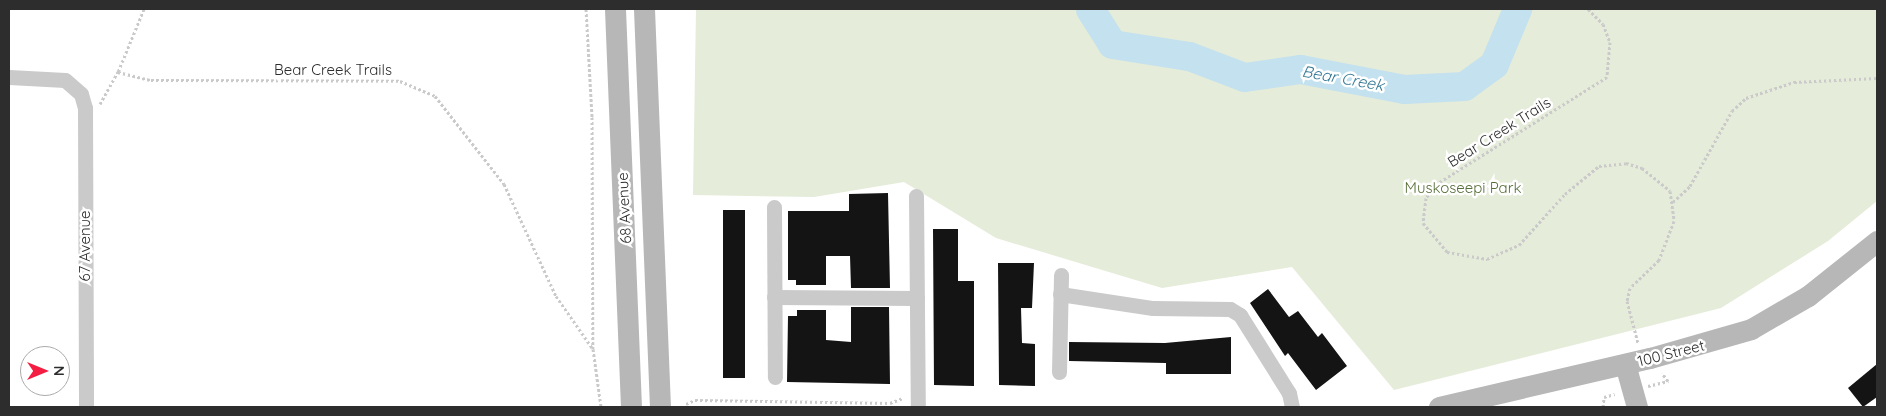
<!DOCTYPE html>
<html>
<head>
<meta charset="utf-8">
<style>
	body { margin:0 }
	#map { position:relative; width:1886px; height:416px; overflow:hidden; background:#fff; font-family:Quicksand,sans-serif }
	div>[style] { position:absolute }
	.green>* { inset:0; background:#e5ecd9 }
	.river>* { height:29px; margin:-14.5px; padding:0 14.5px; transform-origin:14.5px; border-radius:14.5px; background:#c3e1ee }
	.building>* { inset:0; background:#141414; transform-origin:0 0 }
	.path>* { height:3px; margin-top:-1.5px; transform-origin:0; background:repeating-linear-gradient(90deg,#cacaca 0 2.5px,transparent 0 5px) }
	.street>* { height:15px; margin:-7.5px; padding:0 7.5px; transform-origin:7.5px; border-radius:7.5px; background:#cacaca }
	.secondary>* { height:21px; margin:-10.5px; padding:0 10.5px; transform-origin:10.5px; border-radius:10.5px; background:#b7b7b7 }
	span { translate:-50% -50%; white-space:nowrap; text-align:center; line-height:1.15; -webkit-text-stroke:5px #fff; paint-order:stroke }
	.street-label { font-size:15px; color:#2d2d2d }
	.park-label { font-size:15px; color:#556d37 }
	.water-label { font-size:16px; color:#347996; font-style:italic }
	.frame { position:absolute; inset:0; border:10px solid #2d2d2d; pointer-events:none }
	.north { position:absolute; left:20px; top:346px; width:50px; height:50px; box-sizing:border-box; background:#fff; border:1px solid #ababab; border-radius:50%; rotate:90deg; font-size:14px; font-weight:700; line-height:20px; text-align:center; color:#2d2d2d }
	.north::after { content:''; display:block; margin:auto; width:18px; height:22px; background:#f51e42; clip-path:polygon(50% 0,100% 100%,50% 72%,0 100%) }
</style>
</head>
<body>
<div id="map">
	<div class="green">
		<i style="clip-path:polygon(696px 9px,1877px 9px,1877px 201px,1828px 241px,1721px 308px,1394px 390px,1292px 267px,1162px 288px,996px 238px,904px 182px,814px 197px,693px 195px)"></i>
	</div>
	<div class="river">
		<i style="left:1090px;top:9px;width:41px;rotate:57.8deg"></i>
		<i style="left:1112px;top:44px;width:78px;rotate:8.9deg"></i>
		<i style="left:1189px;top:56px;width:59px;rotate:20.9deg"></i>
		<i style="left:1244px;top:77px;width:57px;rotate:-8.1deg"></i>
		<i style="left:1300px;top:69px;width:106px;rotate:10.9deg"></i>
		<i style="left:1404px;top:89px;width:60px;rotate:-2.9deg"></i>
		<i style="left:1464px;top:86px;width:37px;rotate:-36deg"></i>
		<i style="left:1494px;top:64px;width:60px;rotate:-67.3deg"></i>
	</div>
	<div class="building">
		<i style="clip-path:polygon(888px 193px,890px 288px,851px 288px,850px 256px,826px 256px,826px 285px,796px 285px,796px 280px,788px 280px,788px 211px,849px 211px,849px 194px)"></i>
		<i style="left:723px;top:210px;width:22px;height:168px"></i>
		<i style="clip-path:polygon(933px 229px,958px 229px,958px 281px,974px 281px,974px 386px,934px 385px)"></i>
		<i style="clip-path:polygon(998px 263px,1034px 263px,1032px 308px,1021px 308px,1022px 343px,1035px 344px,1035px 386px,999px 385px)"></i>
		<i style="clip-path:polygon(1268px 289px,1289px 317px,1298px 311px,1318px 337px,1322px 333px,1347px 366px,1316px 390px,1288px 353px,1285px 356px,1250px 303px)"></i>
		<i style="clip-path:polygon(851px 307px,889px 307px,890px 384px,787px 382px,788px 316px,797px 316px,797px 310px,826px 310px,826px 340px,851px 342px)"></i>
		<i style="clip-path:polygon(1231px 337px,1231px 374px,1166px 374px,1166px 363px,1069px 361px,1069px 342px,1165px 343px)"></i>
		<i style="clip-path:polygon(1877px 364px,1877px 397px,1863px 407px,1848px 388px)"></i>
	</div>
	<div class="path">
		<i style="left:144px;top:9px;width:68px;rotate:112.4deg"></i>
		<i style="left:118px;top:72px;width:34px;rotate:14deg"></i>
		<i style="left:151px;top:80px;width:249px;rotate:0.2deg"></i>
		<i style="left:400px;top:81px;width:38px;rotate:23deg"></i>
		<i style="left:435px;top:96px;width:112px;rotate:51.9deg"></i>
		<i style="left:504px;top:184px;width:123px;rotate:65.1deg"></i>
		<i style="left:556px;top:296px;width:65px;rotate:55.1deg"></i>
		<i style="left:586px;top:9px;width:108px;rotate:86.8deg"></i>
		<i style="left:592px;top:117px;width:232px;rotate:89.8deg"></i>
		<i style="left:593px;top:349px;width:59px;rotate:82.1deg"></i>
		<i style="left:1588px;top:9px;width:21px;rotate:45deg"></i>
		<i style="left:1603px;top:24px;width:19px;rotate:69deg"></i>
		<i style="left:1610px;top:42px;width:35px;rotate:95deg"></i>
		<i style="left:1607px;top:77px;width:199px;rotate:147.9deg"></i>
		<i style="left:1438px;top:183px;width:19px;rotate:129deg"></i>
		<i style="left:1426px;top:198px;width:25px;rotate:97deg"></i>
		<i style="left:1423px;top:223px;width:38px;rotate:50deg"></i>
		<i style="left:1447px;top:252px;width:41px;rotate:9.9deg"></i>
		<i style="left:1487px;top:259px;width:35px;rotate:-24deg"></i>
		<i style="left:1519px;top:245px;width:69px;rotate:-48deg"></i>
		<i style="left:1565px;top:194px;width:44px;rotate:-39.5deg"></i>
		<i style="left:1599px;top:166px;width:27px;rotate:-6deg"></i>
		<i style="left:1626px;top:163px;width:17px;rotate:17deg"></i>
		<i style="left:1642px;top:168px;width:36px;rotate:39deg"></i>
		<i style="left:1670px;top:191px;width:30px;rotate:82deg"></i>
		<i style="left:1674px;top:221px;width:42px;rotate:111deg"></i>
		<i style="left:1659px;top:260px;width:40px;rotate:136deg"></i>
		<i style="left:1630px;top:288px;width:13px;rotate:103deg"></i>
		<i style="left:1627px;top:301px;width:43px;rotate:75.3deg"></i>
		<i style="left:100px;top:104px;width:37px;rotate:-61deg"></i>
		<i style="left:1673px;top:202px;width:23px;rotate:-43deg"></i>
		<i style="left:1690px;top:186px;width:86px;rotate:-60.8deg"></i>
		<i style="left:1732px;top:111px;width:19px;rotate:-43deg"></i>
		<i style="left:1746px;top:98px;width:51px;rotate:-18.4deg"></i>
		<i style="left:1794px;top:82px;width:83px;rotate:-2.8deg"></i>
		<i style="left:1648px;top:386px;width:21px;rotate:-14deg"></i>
		<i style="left:1668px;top:381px;width:10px;rotate:-127deg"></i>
		<i style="left:686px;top:404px;width:10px;rotate:-24deg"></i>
		<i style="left:695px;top:400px;width:195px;rotate:0.9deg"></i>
		<i style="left:890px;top:403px;width:14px;rotate:-21deg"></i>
		<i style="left:1603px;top:407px;width:10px;rotate:-84deg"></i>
		<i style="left:1604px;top:397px;width:11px;rotate:-15deg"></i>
	</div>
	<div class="street">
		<i style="left:9px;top:77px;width:56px;rotate:3.1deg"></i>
		<i style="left:65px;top:80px;width:21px;rotate:41deg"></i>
		<i style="left:81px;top:94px;width:15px;rotate:74deg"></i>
		<i style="left:85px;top:108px;width:299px;rotate:89.8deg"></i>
		<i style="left:916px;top:196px;width:211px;rotate:89.5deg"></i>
		<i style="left:774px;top:207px;width:170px;rotate:89.7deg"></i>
		<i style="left:1060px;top:294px;width:94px;rotate:8.6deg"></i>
		<i style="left:1153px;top:308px;width:77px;rotate:0.7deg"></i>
		<i style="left:1230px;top:309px;width:12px;rotate:31deg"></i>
		<i style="left:1240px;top:315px;width:92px;rotate:57.9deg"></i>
		<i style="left:1289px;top:393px;width:14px;rotate:78deg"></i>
		<i style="left:774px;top:297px;width:143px;rotate:0.4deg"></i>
		<i style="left:1059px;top:372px;width:97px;rotate:-88.8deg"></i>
	</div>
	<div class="secondary">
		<i style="left:615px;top:9px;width:398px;rotate:87.7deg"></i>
		<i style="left:644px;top:9px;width:398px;rotate:87.7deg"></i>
		<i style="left:1625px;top:364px;width:45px;rotate:74.4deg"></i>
		<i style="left:1439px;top:407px;width:217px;rotate:-13.1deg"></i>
		<i style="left:1650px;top:358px;width:105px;rotate:-16deg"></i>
		<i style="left:1751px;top:329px;width:66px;rotate:-30.1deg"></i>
		<i style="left:1808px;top:296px;width:88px;rotate:-38.6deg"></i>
	</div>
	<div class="street-label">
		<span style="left:333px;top:70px">Bear Creek Trails</span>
		<span style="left:1499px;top:132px;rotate:-32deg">Bear Creek Trails</span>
		<span style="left:624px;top:208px;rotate:-93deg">68 Avenue</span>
		<span style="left:85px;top:246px;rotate:-90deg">67 Avenue</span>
		<span style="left:1671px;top:353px;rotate:-14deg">100 Street</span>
	</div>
	<div class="park-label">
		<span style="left:1463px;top:188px">Muskoseepi Park</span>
	</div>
	<div class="water-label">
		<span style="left:1343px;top:78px;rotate:10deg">Bear Creek</span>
	</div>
	<div class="frame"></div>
	<div class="north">N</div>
</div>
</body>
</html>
